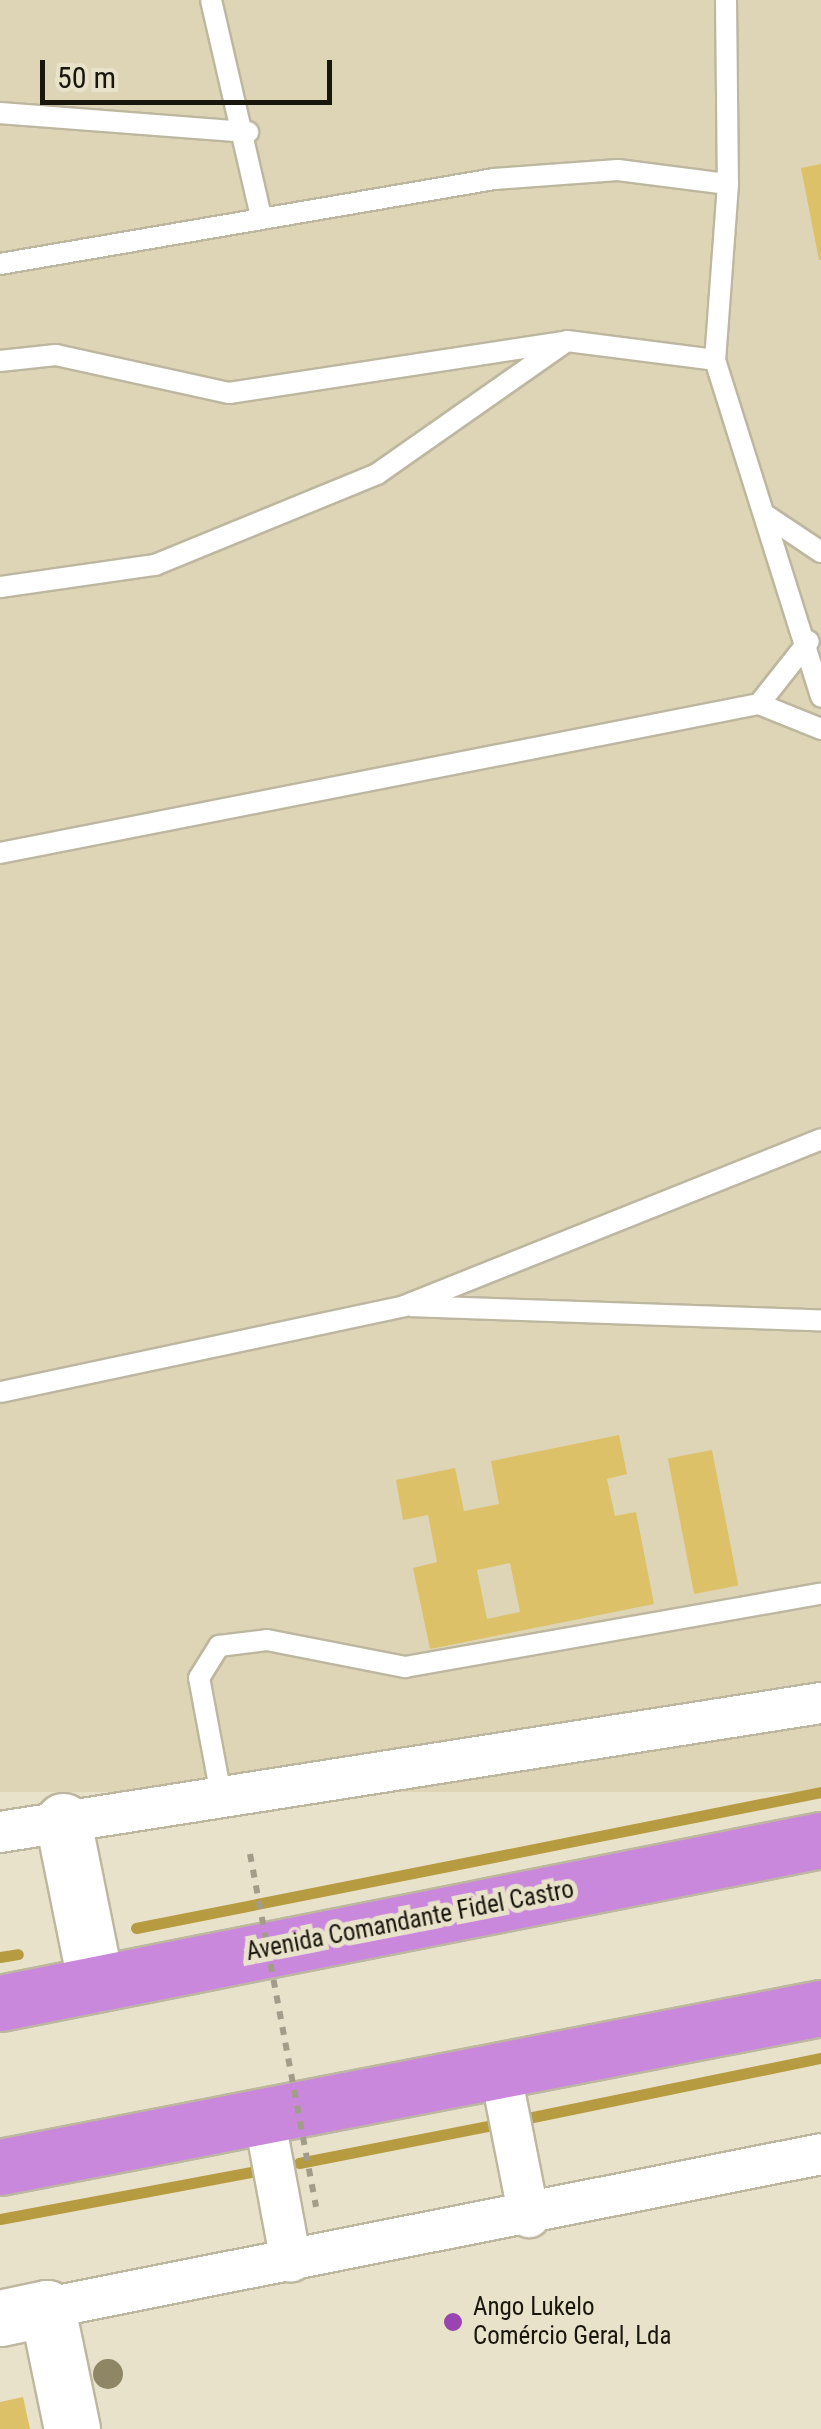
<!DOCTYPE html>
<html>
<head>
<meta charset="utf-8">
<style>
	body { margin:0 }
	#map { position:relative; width:821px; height:2429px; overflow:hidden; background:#e9e2ca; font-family:"Roboto Condensed",sans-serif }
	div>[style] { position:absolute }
	.built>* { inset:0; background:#ded5b7; transform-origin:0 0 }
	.stream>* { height:11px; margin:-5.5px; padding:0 5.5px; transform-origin:5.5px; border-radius:5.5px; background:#b69b41 }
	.building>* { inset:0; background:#ddc168; transform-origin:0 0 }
	.roads { filter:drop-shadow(2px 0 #beb7a0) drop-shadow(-2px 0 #beb7a0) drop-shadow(0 2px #beb7a0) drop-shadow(0 -2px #beb7a0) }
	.lane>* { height:20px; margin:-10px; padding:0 10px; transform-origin:10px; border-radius:10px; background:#fff }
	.street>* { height:40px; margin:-20px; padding:0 20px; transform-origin:20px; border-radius:20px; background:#fff }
	.secondary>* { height:55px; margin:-27.5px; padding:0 27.5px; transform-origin:27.5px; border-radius:27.5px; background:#fff }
	.highway>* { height:55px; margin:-27.5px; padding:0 27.5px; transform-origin:27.5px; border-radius:27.5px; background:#ca88dd }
	.path-bridge>* { height:6px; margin-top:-3px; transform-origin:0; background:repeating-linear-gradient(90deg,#a29c89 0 8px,transparent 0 16px) }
	.trees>* { width:30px; height:30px; margin:-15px; border-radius:50%; background:#8f8665 }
	.dots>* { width:28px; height:28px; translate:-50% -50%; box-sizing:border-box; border:5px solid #e9e2ca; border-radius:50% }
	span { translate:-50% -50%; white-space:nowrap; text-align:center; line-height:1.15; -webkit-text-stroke:10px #e9e2ca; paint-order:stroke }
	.street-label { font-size:25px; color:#19160e }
	.poi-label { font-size:25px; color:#19160e }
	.left { translate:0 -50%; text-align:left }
	.scale { position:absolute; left:40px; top:60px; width:292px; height:45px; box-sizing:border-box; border:5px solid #19160e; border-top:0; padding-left:12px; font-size:30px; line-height:35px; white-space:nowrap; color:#19160e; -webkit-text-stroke:8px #e9e2ca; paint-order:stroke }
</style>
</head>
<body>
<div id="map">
	<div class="built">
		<i style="left:0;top:0;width:821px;height:1792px"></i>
	</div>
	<div class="stream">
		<i style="left:136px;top:1928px;width:698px;rotate:-11.23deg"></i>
		<i style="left:0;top:1957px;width:18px;rotate:-9deg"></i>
		<i style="left:523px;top:2119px;width:304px;rotate:-11.6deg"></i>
		<i style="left:299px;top:2163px;width:202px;rotate:-11.1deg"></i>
		<i style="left:0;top:2219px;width:260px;rotate:-10.6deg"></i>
	</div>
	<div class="building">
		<i style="clip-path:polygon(821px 164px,821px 260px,819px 260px,801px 168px)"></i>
		<i style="clip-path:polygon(evenodd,619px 1435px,627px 1474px,607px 1479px,615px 1516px,636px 1512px,654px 1604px,430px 1649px,413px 1568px,437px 1562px,428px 1515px,403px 1520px,396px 1480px,455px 1468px,464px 1511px,499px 1504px,491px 1461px,619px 1435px,510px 1563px,520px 1612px,487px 1619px,477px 1570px,510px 1563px)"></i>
		<i style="left:712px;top:1450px;width:138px;height:45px;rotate:79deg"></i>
		<i style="clip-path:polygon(23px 2397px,30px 2429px,0 2429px,0 2402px)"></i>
	</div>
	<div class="roads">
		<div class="lane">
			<i style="left:211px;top:0;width:222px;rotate:77deg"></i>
			<i style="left:726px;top:0;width:184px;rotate:89.4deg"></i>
			<i style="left:728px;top:184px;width:176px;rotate:94.2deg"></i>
			<i style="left:715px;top:360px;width:353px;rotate:72.5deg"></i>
			<i style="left:0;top:113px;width:249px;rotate:4.4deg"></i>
			<i style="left:0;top:264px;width:501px;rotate:-9.76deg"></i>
			<i style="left:494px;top:179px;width:124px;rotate:-4.2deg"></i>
			<i style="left:618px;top:170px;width:111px;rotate:7.3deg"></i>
			<i style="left:0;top:361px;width:56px;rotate:-6.1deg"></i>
			<i style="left:56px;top:355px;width:177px;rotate:12.4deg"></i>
			<i style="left:229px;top:393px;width:342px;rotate:-8.7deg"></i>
			<i style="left:567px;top:341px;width:149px;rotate:7.3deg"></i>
			<i style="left:767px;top:516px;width:65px;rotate:33.7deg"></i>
			<i style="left:0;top:587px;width:157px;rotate:-8.1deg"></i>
			<i style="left:155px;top:565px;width:240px;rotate:-22.3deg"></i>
			<i style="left:377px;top:474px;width:227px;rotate:-35deg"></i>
			<i style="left:759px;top:704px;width:80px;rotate:-51.6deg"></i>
			<i style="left:0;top:853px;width:773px;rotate:-11.11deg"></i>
			<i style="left:759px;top:704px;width:67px;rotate:22deg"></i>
			<i style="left:411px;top:1306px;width:410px;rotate:2deg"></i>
			<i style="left:1px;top:1392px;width:412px;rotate:-12deg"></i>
			<i style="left:404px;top:1306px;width:449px;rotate:-21.8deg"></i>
			<i style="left:221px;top:1795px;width:119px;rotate:-100.6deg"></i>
			<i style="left:199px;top:1678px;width:38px;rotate:-58deg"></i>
			<i style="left:219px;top:1646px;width:48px;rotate:-7.1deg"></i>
			<i style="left:267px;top:1640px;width:141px;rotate:11.1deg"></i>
			<i style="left:405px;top:1667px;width:422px;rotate:-10deg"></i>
		</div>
		<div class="street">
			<i style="left:0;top:1832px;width:831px;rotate:-8.93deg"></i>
			<i style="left:500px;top:2070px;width:150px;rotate:78.8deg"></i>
			<i style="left:264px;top:2116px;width:148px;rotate:79.5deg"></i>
			<i style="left:47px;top:2308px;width:789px;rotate:-11.25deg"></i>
		</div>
		<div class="secondary">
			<i style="left:63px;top:1821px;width:166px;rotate:78.6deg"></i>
			<i style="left:0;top:2318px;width:48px;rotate:-12deg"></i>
			<i style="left:47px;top:2308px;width:124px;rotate:78.3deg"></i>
		</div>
		<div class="highway">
			<i style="left:0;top:2003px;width:837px;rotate:-11.23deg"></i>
			<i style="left:0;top:2167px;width:836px;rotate:-10.96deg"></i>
		</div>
	</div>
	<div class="path-bridge">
		<i style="left:250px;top:1854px;width:359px;rotate:79.4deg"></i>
	</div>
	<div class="trees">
		<i style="left:108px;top:2374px"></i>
	</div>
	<div class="dots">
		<i style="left:453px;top:2322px;background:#9944b1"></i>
	</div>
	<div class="street-label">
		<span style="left:410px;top:1921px;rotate:-11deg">Avenida Comandante Fidel Castro</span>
	</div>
	<div class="poi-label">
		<span class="left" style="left:473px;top:2322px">Ango Lukelo<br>Comércio Geral, Lda</span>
	</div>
	<div class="scale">50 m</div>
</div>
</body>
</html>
